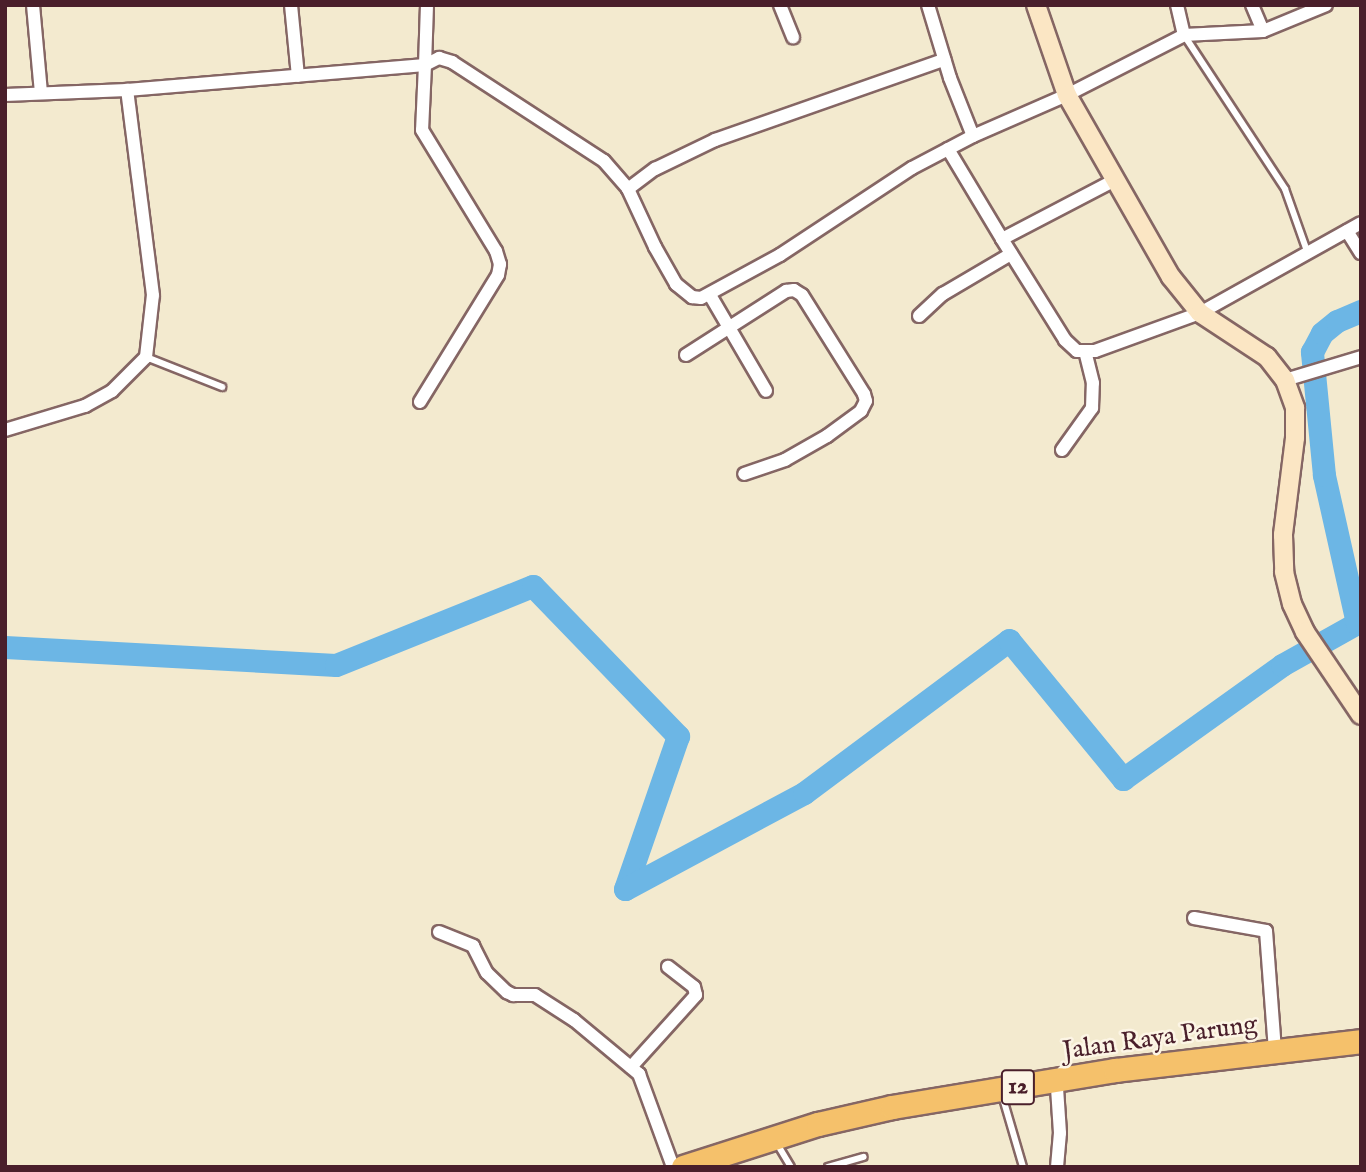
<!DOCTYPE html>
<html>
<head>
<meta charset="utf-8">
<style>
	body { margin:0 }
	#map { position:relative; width:1366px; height:1172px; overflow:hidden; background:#f3eacf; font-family:"IM FELL English",serif }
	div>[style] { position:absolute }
	.river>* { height:23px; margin:-11.5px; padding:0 11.5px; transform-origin:11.5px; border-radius:11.5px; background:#6cb6e5 }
	.roads { filter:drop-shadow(2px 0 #856664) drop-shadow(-2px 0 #856664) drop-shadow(0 2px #856664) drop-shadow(0 -2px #856664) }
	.lane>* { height:6px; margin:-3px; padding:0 3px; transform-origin:3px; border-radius:3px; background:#fff }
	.street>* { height:12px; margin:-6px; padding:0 6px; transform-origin:6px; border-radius:6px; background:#fff }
	.secondary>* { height:18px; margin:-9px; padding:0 9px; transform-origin:9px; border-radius:9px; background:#fbe6c4 }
	.highway>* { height:23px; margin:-11.5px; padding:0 11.5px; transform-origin:11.5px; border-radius:11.5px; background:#f5c16b }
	span { translate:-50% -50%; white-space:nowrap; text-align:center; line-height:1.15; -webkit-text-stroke:5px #fcf5e5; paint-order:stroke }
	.shield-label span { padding:2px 5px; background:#fcf5e5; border:2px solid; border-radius:5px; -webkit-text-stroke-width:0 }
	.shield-label { font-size:24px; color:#4a1f2b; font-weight:700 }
	.street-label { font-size:26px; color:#4a1f2b }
	.frame { position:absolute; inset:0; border:7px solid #4a1f2b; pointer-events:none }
</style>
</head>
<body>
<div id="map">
	<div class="river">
		<i style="left:5px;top:647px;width:331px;rotate:3.1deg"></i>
		<i style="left:336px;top:665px;width:212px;rotate:-21.9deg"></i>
		<i style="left:533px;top:586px;width:209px;rotate:46deg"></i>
		<i style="left:678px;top:736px;width:162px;rotate:109.1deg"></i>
		<i style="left:625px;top:889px;width:203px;rotate:-28.2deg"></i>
		<i style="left:804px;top:793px;width:256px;rotate:-36.7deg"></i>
		<i style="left:1009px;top:640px;width:180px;rotate:50.6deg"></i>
		<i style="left:1123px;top:779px;width:196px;rotate:-35.6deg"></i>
		<i style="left:1282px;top:665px;width:86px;rotate:-29.2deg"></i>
		<i style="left:1357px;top:623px;width:152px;rotate:-102.6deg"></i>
		<i style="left:1324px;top:475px;width:124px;rotate:-95.6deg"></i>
		<i style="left:1312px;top:352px;width:21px;rotate:-62deg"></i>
		<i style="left:1322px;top:333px;width:19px;rotate:-39deg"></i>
		<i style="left:1337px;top:321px;width:26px;rotate:-23deg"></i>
	</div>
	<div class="roads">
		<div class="lane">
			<i style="left:1184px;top:35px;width:184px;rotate:56.7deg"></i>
			<i style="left:1285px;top:189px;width:69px;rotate:70.5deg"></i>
			<i style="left:146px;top:357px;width:82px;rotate:21.5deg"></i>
			<i style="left:1002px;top:1095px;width:75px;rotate:73.7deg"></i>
			<i style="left:779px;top:1147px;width:23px;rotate:59deg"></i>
			<i style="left:828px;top:1167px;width:37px;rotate:-16deg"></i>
		</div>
		<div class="street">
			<i style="left:33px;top:5px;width:88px;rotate:84.8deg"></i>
			<i style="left:291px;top:5px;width:71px;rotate:84.4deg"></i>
			<i style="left:427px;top:5px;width:60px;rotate:91.9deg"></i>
			<i style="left:425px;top:65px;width:16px;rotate:-27deg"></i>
			<i style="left:439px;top:58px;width:14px;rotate:17deg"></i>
			<i style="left:452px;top:62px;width:181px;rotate:33.1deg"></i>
			<i style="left:604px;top:161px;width:37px;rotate:49deg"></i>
			<i style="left:628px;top:189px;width:64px;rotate:65deg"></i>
			<i style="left:655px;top:247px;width:43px;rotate:60.4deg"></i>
			<i style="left:676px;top:284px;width:21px;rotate:39deg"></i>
			<i style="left:692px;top:297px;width:9px;rotate:6deg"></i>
			<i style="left:701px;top:298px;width:90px;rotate:-28.6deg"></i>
			<i style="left:780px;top:255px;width:158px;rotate:-33.4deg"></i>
			<i style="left:912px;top:168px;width:69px;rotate:-27.7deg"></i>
			<i style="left:973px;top:136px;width:103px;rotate:-23.6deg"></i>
			<i style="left:1067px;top:95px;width:131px;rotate:-27.1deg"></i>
			<i style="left:1184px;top:35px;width:79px;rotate:-2.9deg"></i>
			<i style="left:1263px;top:31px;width:68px;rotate:-22.4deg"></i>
			<i style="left:780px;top:5px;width:35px;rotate:68deg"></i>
			<i style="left:928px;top:5px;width:76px;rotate:73.2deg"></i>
			<i style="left:950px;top:78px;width:62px;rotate:68.4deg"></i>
			<i style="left:1177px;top:5px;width:31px;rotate:77deg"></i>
			<i style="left:1252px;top:5px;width:28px;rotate:67deg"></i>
			<i style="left:5px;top:95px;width:122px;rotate:-2.3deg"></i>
			<i style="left:948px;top:149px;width:105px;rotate:59deg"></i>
			<i style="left:1002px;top:239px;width:125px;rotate:-27.6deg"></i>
			<i style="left:628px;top:189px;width:34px;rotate:-37deg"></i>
			<i style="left:655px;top:169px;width:67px;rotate:-25.8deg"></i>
			<i style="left:715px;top:140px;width:243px;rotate:-19.3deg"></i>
			<i style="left:1347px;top:231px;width:26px;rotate:58deg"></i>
			<i style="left:1002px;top:239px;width:119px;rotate:58deg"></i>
			<i style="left:1065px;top:340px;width:16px;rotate:43deg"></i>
			<i style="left:1077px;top:351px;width:18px"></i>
			<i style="left:1095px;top:351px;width:112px;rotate:-19.9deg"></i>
			<i style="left:1200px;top:313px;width:184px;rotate:-29.2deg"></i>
			<i style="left:710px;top:295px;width:111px;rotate:59.7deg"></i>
			<i style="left:919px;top:316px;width:33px;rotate:-43deg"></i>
			<i style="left:943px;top:294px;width:79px;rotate:-30.5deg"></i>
			<i style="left:686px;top:355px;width:119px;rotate:-32.6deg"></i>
			<i style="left:786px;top:291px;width:8px;rotate:-7deg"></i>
			<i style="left:794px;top:290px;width:9px;rotate:32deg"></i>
			<i style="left:802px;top:295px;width:117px;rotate:57.9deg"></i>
			<i style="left:864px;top:394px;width:7px;rotate:74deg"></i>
			<i style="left:866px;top:401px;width:11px;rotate:117deg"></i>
			<i style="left:861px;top:411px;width:42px;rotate:143.7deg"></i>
			<i style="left:827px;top:436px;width:48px;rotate:150.3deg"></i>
			<i style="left:785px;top:460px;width:43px;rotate:161.1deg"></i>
			<i style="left:1285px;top:380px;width:79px;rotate:-16.8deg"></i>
			<i style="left:5px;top:430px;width:84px;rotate:-16.7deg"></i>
			<i style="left:85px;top:406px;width:31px;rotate:-29deg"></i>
			<i style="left:112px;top:391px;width:48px;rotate:-45deg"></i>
			<i style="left:146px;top:357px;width:62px;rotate:-83.6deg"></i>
			<i style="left:153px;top:295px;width:207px;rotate:-97.2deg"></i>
			<i style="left:127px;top:90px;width:299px;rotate:-4.8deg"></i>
			<i style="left:425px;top:65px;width:65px;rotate:92.6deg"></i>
			<i style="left:422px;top:130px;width:142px;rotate:58.6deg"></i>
			<i style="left:496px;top:251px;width:14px;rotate:73deg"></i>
			<i style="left:500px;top:264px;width:11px;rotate:100deg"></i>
			<i style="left:498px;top:275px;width:149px;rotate:121.6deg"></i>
			<i style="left:1062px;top:450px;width:52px;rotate:-54.5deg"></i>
			<i style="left:1092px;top:408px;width:25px;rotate:-88deg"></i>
			<i style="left:1093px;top:383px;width:33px;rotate:-104deg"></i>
			<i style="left:1194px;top:918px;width:73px;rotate:10.2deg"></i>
			<i style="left:1266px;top:931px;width:119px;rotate:85.7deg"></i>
			<i style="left:439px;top:932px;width:37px;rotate:22deg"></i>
			<i style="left:473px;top:946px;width:30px;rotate:63deg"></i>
			<i style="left:487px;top:973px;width:28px;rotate:44deg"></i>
			<i style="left:507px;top:992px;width:7px;rotate:27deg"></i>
			<i style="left:513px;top:995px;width:22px"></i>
			<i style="left:535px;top:995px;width:46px;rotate:32.7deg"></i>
			<i style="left:574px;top:1020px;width:85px;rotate:39.7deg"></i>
			<i style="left:639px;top:1074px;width:99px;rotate:69.9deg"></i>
			<i style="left:631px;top:1067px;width:97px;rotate:-47.9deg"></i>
			<i style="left:696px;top:995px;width:8px;rotate:-104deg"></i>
			<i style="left:694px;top:987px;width:33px;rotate:-142deg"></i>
			<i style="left:1057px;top:1167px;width:34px;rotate:-85deg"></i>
			<i style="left:1060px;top:1133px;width:45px;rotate:-93.8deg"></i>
		</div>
		<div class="secondary">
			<i style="left:1036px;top:5px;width:95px;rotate:71deg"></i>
			<i style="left:1067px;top:95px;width:210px;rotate:60.3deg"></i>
			<i style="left:1171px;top:277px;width:46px;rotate:51.1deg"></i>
			<i style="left:1200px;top:313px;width:80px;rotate:33.3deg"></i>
			<i style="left:1267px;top:357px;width:29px;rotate:52deg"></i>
			<i style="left:1285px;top:380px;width:30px;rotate:70deg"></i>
			<i style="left:1295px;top:408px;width:30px;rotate:90deg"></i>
			<i style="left:1295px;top:438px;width:98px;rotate:97.1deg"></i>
			<i style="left:1283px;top:535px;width:37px;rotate:88deg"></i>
			<i style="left:1284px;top:572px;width:33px;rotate:76deg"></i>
			<i style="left:1292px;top:604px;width:31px;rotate:65deg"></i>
			<i style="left:1305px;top:632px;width:100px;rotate:56deg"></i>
		</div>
		<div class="highway">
			<i style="left:683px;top:1167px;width:142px;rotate:-17.7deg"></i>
			<i style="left:818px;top:1124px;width:76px;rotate:-12.9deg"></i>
			<i style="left:892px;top:1107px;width:226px;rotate:-9.4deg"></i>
			<i style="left:1115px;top:1070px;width:248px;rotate:-6.7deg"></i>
		</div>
	</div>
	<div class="shield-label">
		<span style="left:1018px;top:1087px">12</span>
	</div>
	<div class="street-label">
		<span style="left:1160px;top:1038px;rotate:-8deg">Jalan Raya Parung</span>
	</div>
	<div class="frame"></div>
</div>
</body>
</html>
